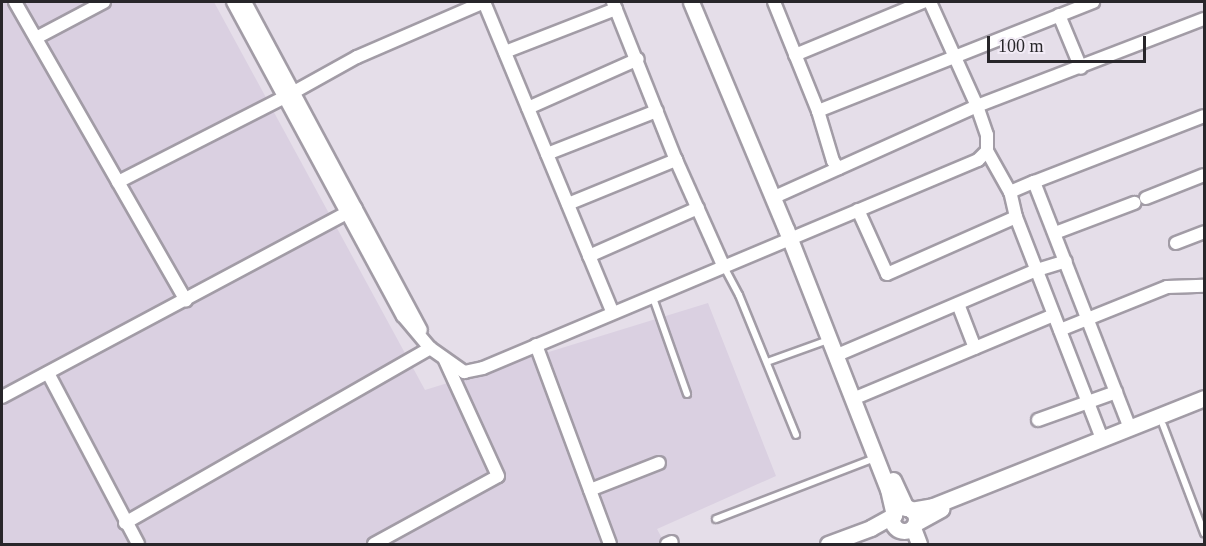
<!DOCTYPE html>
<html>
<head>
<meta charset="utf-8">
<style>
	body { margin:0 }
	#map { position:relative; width:1206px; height:546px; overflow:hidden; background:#e5dee9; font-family:"Times New Roman",serif }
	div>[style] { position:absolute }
	.built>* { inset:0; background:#dad0e1 }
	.roads { filter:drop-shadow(2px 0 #a29ca6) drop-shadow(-2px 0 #a29ca6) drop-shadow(0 2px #a29ca6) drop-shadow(0 -2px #a29ca6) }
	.service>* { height:6px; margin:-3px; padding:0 3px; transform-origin:3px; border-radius:3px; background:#fff }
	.minor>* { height:12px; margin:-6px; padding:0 6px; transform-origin:6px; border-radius:6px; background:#fff }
	.tertiary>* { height:15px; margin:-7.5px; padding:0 7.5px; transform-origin:7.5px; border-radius:7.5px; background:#fff }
	.tertiary>.ring { margin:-7.5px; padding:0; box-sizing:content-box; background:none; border:15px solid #fff; border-radius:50% }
	span { translate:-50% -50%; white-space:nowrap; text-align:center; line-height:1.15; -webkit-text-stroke:4.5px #f2ebf6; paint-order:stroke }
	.frame { position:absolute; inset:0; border:3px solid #28262a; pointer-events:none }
	.scale { position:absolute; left:987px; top:36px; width:159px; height:27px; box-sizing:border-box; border:3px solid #28262a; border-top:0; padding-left:8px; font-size:18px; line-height:21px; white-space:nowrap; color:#28262a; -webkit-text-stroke:4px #f2ebf6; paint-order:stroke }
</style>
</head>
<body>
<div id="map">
	<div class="built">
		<i style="clip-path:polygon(2px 2px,214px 2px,425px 390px,708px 303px,776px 476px,657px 529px,665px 544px,2px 544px)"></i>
	</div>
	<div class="roads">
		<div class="service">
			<i style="left:723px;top:265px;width:34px;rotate:62deg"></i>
			<i style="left:739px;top:295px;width:151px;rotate:67.8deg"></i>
			<i style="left:652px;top:295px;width:105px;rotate:70.5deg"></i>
			<i style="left:767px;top:362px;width:65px;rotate:-19.8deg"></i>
			<i style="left:1163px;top:425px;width:116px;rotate:69.2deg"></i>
			<i style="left:716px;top:519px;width:170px;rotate:-21deg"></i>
		</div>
		<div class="minor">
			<i style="left:15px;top:2px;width:344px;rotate:60.2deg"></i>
			<i style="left:233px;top:2px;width:357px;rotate:61.6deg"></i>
			<i style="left:403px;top:316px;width:42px;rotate:49.8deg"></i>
			<i style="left:430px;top:348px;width:42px;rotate:35.2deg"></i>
			<i style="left:464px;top:372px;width:19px;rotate:-12deg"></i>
			<i style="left:483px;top:368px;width:537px;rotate:-22.79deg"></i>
			<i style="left:978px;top:160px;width:13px;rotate:-45deg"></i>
			<i style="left:987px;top:151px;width:16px;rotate:-90deg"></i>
			<i style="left:987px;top:135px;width:31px;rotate:-109deg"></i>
			<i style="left:977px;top:106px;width:114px;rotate:-114.3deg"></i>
			<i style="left:245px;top:2px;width:372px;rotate:61.8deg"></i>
			<i style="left:613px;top:2px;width:170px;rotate:68.3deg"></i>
			<i style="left:676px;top:160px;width:115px;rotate:65.9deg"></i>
			<i style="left:774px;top:2px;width:118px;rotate:68deg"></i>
			<i style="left:818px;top:111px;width:52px;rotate:73.3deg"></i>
			<i style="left:833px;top:161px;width:9px;rotate:54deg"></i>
			<i style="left:1059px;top:15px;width:57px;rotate:67.5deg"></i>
			<i style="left:36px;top:38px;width:77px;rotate:-27.9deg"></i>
			<i style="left:505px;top:52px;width:119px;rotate:-21.2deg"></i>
			<i style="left:795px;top:55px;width:139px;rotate:-22.5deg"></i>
			<i style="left:528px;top:108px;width:120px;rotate:-24deg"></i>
			<i style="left:818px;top:111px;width:296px;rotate:-21.6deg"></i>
			<i style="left:987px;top:151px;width:47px;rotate:60.7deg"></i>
			<i style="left:1010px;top:192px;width:26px;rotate:-23deg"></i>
			<i style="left:1034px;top:182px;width:264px;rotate:68.7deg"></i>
			<i style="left:547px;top:154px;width:118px;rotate:-21.4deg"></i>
			<i style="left:118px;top:182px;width:187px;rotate:-27deg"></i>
			<i style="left:285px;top:97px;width:82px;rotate:-29.1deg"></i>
			<i style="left:357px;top:57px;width:138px;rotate:-23.4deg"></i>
			<i style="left:484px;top:2px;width:334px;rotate:67.5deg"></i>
			<i style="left:1034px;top:182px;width:182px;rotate:-21.2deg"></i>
			<i style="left:779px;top:195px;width:217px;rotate:-24.2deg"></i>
			<i style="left:977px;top:106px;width:243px;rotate:-21deg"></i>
			<i style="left:1146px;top:198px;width:62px;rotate:-21.6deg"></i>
			<i style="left:568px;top:204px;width:117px;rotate:-22.2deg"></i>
			<i style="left:858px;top:210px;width:70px;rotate:65.6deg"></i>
			<i style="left:887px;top:274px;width:141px;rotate:-23.8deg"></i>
			<i style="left:1016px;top:217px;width:26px;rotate:-103deg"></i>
			<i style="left:1016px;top:217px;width:238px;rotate:68.8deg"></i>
			<i style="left:1055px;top:233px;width:85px;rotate:-20.8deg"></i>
			<i style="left:1176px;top:243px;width:30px;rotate:-21deg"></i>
			<i style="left:589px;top:256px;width:119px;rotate:-23.8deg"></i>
			<i style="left:958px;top:304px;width:47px;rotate:68.9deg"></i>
			<i style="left:1060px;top:330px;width:115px;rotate:-21.9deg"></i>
			<i style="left:1167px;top:287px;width:37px;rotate:-2deg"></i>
			<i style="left:536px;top:345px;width:212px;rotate:69.6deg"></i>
			<i style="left:842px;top:353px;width:212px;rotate:-23.1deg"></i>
			<i style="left:1037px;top:270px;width:30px;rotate:-17deg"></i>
			<i style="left:48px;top:373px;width:193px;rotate:62.2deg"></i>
			<i style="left:860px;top:396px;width:210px;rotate:-22.7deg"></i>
			<i style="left:2px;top:397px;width:401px;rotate:-28.1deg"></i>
			<i style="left:1038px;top:420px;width:83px;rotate:-19.7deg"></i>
			<i style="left:590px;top:490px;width:74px;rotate:-21.4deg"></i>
			<i style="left:125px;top:523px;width:352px;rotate:-29.8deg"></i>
			<i style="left:374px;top:544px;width:141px;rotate:-28.7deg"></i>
			<i style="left:498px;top:476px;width:128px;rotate:-114.6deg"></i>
			<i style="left:667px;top:544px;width:5px;rotate:-22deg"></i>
		</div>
		<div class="tertiary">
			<i style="left:691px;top:2px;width:246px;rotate:67.3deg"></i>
			<i style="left:786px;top:229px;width:279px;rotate:68.6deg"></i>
			<i style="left:888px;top:489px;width:27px;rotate:77deg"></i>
			<i style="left:894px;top:515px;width:26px;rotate:151deg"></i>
			<i style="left:871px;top:528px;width:46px;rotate:159.6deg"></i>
			<i style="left:893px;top:480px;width:31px;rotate:65deg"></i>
			<i class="ring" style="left:892px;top:507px;width:9px;height:9px"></i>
			<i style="left:911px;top:510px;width:22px;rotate:-10deg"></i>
			<i style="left:933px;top:506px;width:292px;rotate:-21.7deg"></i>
			<i style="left:916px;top:523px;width:29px;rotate:-29deg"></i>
			<i style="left:913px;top:528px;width:17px;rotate:69deg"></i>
		</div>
	</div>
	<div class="frame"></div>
	<div class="scale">100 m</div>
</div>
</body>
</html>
